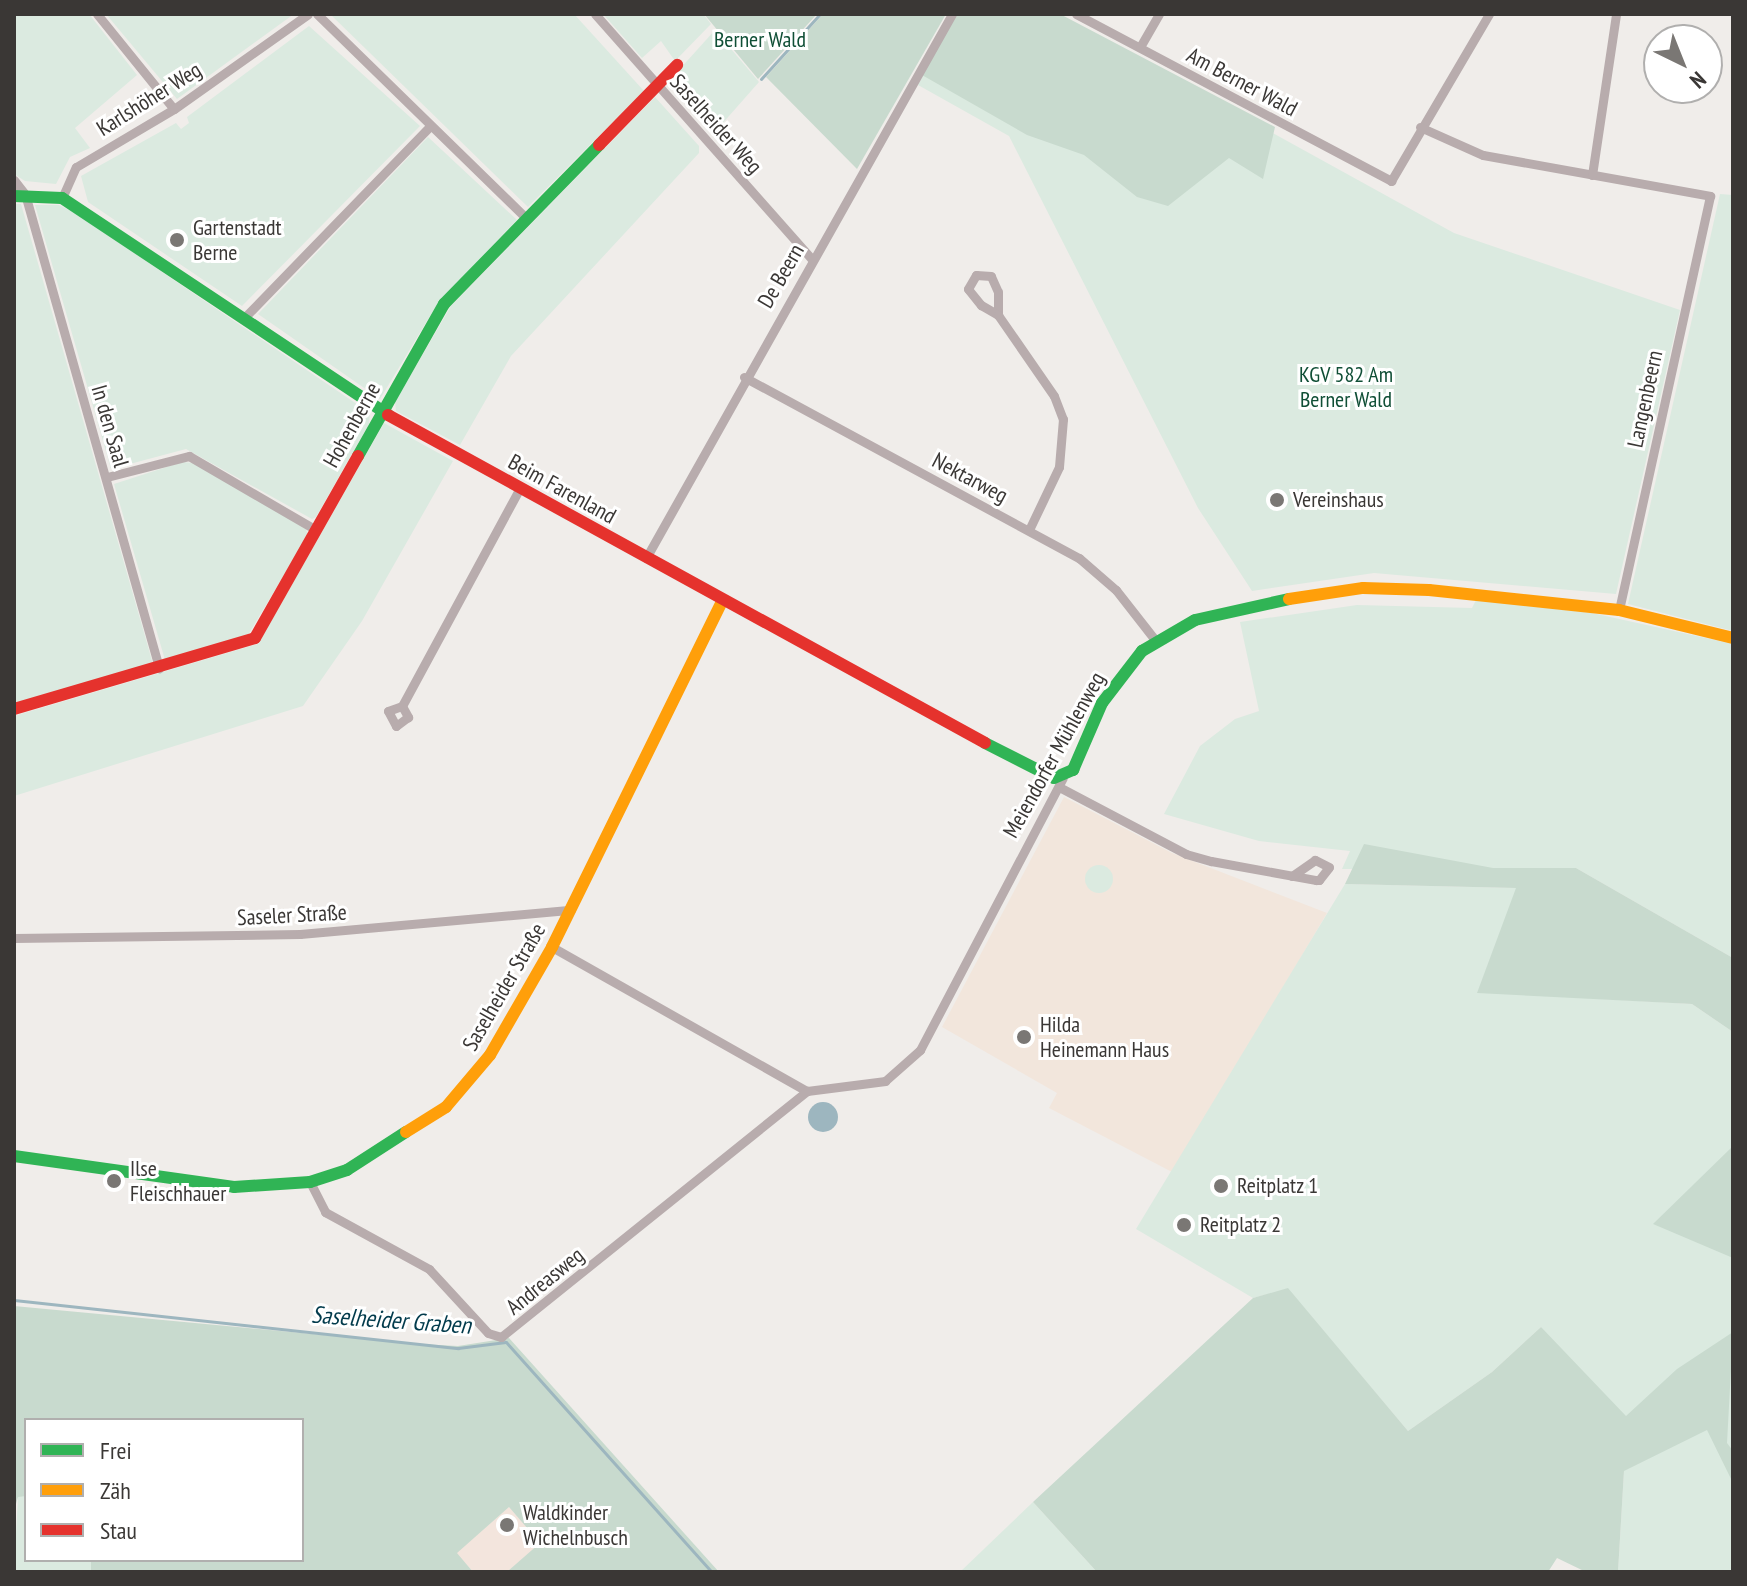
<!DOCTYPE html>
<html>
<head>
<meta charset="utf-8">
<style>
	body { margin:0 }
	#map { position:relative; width:1747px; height:1586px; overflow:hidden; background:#f0edea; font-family:"PT Sans Narrow",sans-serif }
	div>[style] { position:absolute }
	.commercial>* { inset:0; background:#f2e6dc }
	.education>* { inset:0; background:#f3e5dd }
	.green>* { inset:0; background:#dbeae0 }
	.round { border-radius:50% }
	.forest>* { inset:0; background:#c8dace }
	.water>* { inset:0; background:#9db6bf }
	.stream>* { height:3px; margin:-1.5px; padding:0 1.5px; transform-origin:1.5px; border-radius:1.5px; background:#9db6bf }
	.street>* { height:9px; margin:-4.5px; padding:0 4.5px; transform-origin:4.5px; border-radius:4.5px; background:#b8acad }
	.fast>* { height:12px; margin:-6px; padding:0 6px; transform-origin:6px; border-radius:6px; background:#30b455 }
	.slow>* { height:12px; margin:-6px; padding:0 6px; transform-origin:6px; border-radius:6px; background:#ff9f0a }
	.jam>* { height:12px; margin:-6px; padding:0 6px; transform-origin:6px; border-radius:6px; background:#e5322d }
	.dots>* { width:22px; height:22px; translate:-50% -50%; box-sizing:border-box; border:4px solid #fff; border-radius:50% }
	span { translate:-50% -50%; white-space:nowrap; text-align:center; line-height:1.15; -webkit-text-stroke:6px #fff; paint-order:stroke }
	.park-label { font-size:22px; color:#104f36 }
	.street-label { font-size:22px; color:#3a3735 }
	.poi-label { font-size:22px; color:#3a3735 }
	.left { translate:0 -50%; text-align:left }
	.water-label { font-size:24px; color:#023b4c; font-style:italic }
	.frame { position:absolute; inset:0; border:16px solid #3a3735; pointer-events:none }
	.legend { position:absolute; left:24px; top:1418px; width:280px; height:144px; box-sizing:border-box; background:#fff; border:2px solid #b0afae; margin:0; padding:10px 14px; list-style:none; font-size:24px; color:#3a3735 }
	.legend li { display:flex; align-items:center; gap:16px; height:40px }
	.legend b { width:40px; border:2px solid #b0afae }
	.north { position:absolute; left:1643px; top:24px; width:80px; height:80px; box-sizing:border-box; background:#fff; border:2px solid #b0afae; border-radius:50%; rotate:137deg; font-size:22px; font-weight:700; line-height:32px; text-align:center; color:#3a3735 }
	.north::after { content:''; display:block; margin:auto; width:28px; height:36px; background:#7a7774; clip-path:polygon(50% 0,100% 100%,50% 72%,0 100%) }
</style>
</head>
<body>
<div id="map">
	<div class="commercial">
		<i style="clip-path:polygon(1064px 797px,1172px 853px,1327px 913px,1174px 1173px,1049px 1108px,1057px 1093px,942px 1027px)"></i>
	</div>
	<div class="education">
		<i style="clip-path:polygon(509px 1507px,541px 1543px,507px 1572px,473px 1572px,456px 1553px)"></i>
	</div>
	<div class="green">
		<i style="clip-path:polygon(14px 14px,89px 14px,137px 75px,75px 128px,90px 148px,70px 157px,56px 184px,25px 181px,14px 174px)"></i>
		<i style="clip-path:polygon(106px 14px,294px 14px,177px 99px)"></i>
		<i style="clip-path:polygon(330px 14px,574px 14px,644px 91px,528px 207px)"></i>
		<i style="clip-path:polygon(603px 14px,703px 14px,711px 24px,675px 61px,661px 41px,642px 58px)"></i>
		<i style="clip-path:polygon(957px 14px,1057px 14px,1454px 233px,1680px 310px,1616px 594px,1374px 573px,1252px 591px,1198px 508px,1009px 136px,918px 85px)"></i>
		<i style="clip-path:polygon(309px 26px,420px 126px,242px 306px,88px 202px,81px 176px,176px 123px,181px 129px,189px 123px,187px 117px)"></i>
		<i style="clip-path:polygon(715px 30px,759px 82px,714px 133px,669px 81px)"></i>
		<i style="clip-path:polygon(655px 97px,699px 146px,699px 153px,511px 356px,460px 445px,396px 411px,395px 402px,451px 306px)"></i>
		<i style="clip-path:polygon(428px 137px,517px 220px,439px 301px,380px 399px,258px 314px)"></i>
		<i style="clip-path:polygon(1720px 194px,1733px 195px,1733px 631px,1628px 604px)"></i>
		<i style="clip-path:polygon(14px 204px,21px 204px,153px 664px,14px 704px)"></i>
		<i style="clip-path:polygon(35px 205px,59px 205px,75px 213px,370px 413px,369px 424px,316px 517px,312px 519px,186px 449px,111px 469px)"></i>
		<i style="clip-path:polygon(384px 423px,453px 461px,362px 621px,303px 706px,14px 796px,14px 716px,258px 644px)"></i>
		<i style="clip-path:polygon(182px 462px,195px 463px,306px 529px,308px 535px,248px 635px,165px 660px,114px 484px)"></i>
		<i style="clip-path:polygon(1476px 600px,1592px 613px,1733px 644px,1733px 958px,1576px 868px,1342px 869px,1350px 851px,1259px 841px,1164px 814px,1200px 746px,1235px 719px,1259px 711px,1240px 622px,1357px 605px,1472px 608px)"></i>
		<i class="round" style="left:1085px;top:865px;width:28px;height:28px"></i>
		<i style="clip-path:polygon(1345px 884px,1517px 888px,1478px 992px,1692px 1004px,1733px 1032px,1733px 1572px,1618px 1572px,1624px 1471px,1541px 1327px,1492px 1372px,1408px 1431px,1288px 1289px,1253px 1298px,1136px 1229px)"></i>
		<i style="clip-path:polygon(18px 1496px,26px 1496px,26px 1560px,91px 1560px,91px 1572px,14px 1572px)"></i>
		<i style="clip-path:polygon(1033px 1502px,1097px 1572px,960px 1572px)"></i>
	</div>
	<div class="forest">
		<i style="clip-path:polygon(704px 14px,817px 14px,758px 79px)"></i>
		<i style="clip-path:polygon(823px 14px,946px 14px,857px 169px,766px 77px)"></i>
		<i style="clip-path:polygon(957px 14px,1060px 14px,1275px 127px,1263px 179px,1229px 158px,1168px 206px,1137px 197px,1084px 155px,1027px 135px,922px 75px)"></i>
		<i style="clip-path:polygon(1364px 844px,1493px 868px,1576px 868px,1733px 958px,1733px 1032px,1692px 1004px,1477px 993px,1516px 888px,1345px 884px)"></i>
		<i style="clip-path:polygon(1733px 1146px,1733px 1258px,1653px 1224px)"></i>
		<i style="clip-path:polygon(1288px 1288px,1408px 1431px,1492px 1372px,1541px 1327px,1626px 1416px,1677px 1369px,1733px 1332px,1727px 1443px,1733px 1451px,1733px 1483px,1707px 1430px,1624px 1471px,1618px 1572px,1586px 1572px,1557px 1558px,1548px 1572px,1097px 1572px,1033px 1502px,1253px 1298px)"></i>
		<i style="clip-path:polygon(14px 1306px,419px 1344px,458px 1346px,509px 1338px,719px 1572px,507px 1572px,540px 1543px,509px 1507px,457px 1553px,473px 1572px,91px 1572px,91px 1560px,302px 1560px,302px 1420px,26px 1420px,26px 1496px,18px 1497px,14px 1511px)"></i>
	</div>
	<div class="water">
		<i class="round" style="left:808px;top:1102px;width:30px;height:30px"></i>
	</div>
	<div class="stream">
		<i style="left:761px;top:79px;width:88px;rotate:-47.8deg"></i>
		<i style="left:14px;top:1300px;width:447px;rotate:6.2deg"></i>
		<i style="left:458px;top:1348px;width:48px;rotate:-7.1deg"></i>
		<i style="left:506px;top:1342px;width:309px;rotate:48.2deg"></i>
	</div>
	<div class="street">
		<i style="left:97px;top:14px;width:122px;rotate:51deg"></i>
		<i style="left:317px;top:14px;width:292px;rotate:44.3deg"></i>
		<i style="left:595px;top:14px;width:326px;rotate:48.5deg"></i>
		<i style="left:1076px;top:14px;width:357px;rotate:27.9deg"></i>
		<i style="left:1391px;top:181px;width:194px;rotate:-59.6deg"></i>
		<i style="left:1140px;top:47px;width:38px;rotate:-60deg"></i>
		<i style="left:1420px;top:127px;width:69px;rotate:24deg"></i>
		<i style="left:1483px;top:155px;width:231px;rotate:10.2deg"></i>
		<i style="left:1710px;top:196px;width:424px;rotate:102.4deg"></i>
		<i style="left:1592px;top:175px;width:163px;rotate:-81.5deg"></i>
		<i style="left:14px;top:180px;width:18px;rotate:52deg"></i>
		<i style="left:25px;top:194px;width:493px;rotate:74.2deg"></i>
		<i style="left:62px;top:198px;width:34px;rotate:-66deg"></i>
		<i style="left:76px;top:167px;width:114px;rotate:-30.6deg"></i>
		<i style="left:174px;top:109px;width:164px;rotate:-35.3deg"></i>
		<i style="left:998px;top:315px;width:23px;rotate:-90deg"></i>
		<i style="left:998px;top:292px;width:17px;rotate:-114deg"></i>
		<i style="left:991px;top:276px;width:15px;rotate:-176deg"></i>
		<i style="left:976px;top:275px;width:16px;rotate:120deg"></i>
		<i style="left:968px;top:289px;width:21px;rotate:51deg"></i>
		<i style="left:981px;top:305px;width:20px;rotate:30deg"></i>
		<i style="left:998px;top:315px;width:98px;rotate:55.3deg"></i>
		<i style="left:1054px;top:396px;width:25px;rotate:69deg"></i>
		<i style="left:1063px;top:419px;width:48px;rotate:94.8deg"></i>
		<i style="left:1059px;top:467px;width:70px;rotate:115.5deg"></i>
		<i style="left:244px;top:318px;width:267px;rotate:-45.9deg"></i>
		<i style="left:744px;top:377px;width:381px;rotate:28.4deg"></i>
		<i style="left:1079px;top:558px;width:49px;rotate:40.9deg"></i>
		<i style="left:1116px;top:590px;width:63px;rotate:52deg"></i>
		<i style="left:107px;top:477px;width:85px;rotate:-14.4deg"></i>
		<i style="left:189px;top:456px;width:147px;rotate:30.2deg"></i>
		<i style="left:646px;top:558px;width:624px;rotate:-60.64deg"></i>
		<i style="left:402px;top:706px;width:13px;rotate:61deg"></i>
		<i style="left:408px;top:717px;width:15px;rotate:143deg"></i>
		<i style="left:396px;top:726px;width:17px;rotate:-118deg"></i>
		<i style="left:388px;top:711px;width:15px;rotate:-20deg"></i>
		<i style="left:402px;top:706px;width:248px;rotate:-61.6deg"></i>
		<i style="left:1061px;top:788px;width:141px;rotate:27.8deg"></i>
		<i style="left:1186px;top:854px;width:26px;rotate:16deg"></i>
		<i style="left:1211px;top:861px;width:107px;rotate:10.3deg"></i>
		<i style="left:1316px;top:880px;width:3px"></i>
		<i style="left:1319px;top:880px;width:16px;rotate:-52deg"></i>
		<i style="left:1329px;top:867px;width:16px;rotate:-153deg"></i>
		<i style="left:1315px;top:860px;width:28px;rotate:145deg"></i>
		<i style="left:14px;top:938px;width:286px;rotate:-0.8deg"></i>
		<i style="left:300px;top:934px;width:272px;rotate:-5.1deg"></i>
		<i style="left:552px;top:947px;width:293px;rotate:29.5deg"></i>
		<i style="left:807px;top:1091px;width:79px;rotate:-7.3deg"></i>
		<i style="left:885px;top:1081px;width:47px;rotate:-41.5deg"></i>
		<i style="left:920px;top:1050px;width:307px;rotate:-62.3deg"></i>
		<i style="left:310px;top:1182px;width:34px;rotate:63deg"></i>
		<i style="left:325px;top:1212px;width:119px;rotate:28.7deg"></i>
		<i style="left:429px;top:1269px;width:87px;rotate:47.3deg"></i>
		<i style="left:488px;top:1333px;width:14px;rotate:17deg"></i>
		<i style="left:501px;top:1337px;width:393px;rotate:-38.8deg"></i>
	</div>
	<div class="fast">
		<i style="left:14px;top:196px;width:48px;rotate:2.4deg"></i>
		<i style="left:62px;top:198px;width:392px;rotate:33.6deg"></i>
		<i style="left:358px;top:456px;width:175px;rotate:-60.5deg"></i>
		<i style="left:444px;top:304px;width:222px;rotate:-45.7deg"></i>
		<i style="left:985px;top:743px;width:77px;rotate:26.9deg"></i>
		<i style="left:1054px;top:778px;width:21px;rotate:-23deg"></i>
		<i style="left:1073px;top:770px;width:73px;rotate:-66.6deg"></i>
		<i style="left:1102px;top:703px;width:66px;rotate:-52.4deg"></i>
		<i style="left:1142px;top:651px;width:61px;rotate:-30.3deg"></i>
		<i style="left:1195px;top:620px;width:96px;rotate:-12.6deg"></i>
		<i style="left:14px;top:1156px;width:222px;rotate:8deg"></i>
		<i style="left:234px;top:1187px;width:76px;rotate:-3.8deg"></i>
		<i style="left:310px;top:1182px;width:39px;rotate:-18deg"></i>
		<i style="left:347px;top:1170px;width:70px;rotate:-32.8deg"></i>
	</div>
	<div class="slow">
		<i style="left:1289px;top:599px;width:75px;rotate:-8.5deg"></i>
		<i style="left:1363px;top:588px;width:66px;rotate:1.7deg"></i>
		<i style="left:1429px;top:590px;width:191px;rotate:6deg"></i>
		<i style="left:1619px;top:610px;width:117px;rotate:13.8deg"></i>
		<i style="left:406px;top:1132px;width:47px;rotate:-32deg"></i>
		<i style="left:446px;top:1107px;width:68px;rotate:-49.8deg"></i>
		<i style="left:490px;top:1055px;width:125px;rotate:-60.1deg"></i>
		<i style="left:552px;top:947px;width:386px;rotate:-63.8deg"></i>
	</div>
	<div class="jam">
		<i style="left:599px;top:145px;width:112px;rotate:-45.7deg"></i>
		<i style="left:388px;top:415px;width:681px;rotate:28.78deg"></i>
		<i style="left:14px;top:709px;width:251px;rotate:-16.4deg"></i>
		<i style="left:255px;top:638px;width:209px;rotate:-60.5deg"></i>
	</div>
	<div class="dots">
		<i style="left:177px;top:240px;background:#7a7774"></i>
		<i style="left:1277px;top:500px;background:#7a7774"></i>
		<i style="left:1024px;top:1037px;background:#7a7774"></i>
		<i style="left:114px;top:1181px;background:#7a7774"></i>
		<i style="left:1221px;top:1186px;background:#7a7774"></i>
		<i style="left:1184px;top:1225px;background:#7a7774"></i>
		<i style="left:507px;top:1525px;background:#7a7774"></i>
	</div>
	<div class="park-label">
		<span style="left:760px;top:40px">Berner Wald</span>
		<span style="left:1346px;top:387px">KGV 582 Am<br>Berner Wald</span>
	</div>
	<div class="street-label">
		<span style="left:1242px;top:82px;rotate:28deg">Am Berner Wald</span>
		<span style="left:149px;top:99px;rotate:-32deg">Karlshöher Weg</span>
		<span style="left:716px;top:124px;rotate:48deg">Saselheider Weg</span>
		<span style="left:781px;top:276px;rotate:-60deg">De Beern</span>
		<span style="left:1645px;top:399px;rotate:-78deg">Langenbeern</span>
		<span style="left:352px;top:425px;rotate:-61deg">Hohenberne</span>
		<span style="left:110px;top:426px;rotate:74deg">In den Saal</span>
		<span style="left:970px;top:478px;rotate:28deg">Nektarweg</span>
		<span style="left:562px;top:489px;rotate:29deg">Beim Farenland</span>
		<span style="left:1054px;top:755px;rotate:-61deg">Meiendorfer Mühlenweg</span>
		<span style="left:292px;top:915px;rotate:-3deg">Saseler Straße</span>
		<span style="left:504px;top:987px;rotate:-60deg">Saselheider Straße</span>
		<span style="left:545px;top:1281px;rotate:-39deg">Andreasweg</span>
	</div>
	<div class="poi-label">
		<span class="left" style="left:193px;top:240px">Gartenstadt<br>Berne</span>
		<span class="left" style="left:1293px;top:500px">Vereinshaus</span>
		<span class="left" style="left:1040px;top:1037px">Hilda<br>Heinemann Haus</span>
		<span class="left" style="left:130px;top:1181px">Ilse<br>Fleischhauer</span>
		<span class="left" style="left:1237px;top:1186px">Reitplatz 1</span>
		<span class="left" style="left:1200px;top:1225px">Reitplatz 2</span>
		<span class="left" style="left:523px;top:1525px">Waldkinder<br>Wichelnbusch</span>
	</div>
	<div class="water-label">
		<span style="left:391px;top:1320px;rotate:4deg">Saselheider Graben</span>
	</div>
	<div class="frame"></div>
	<ul class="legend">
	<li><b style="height:10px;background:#30b455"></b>Frei</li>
	<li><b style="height:10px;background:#ff9f0a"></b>Zäh</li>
	<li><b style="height:10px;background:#e5322d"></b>Stau</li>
	</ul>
	<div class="north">N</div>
</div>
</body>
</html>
